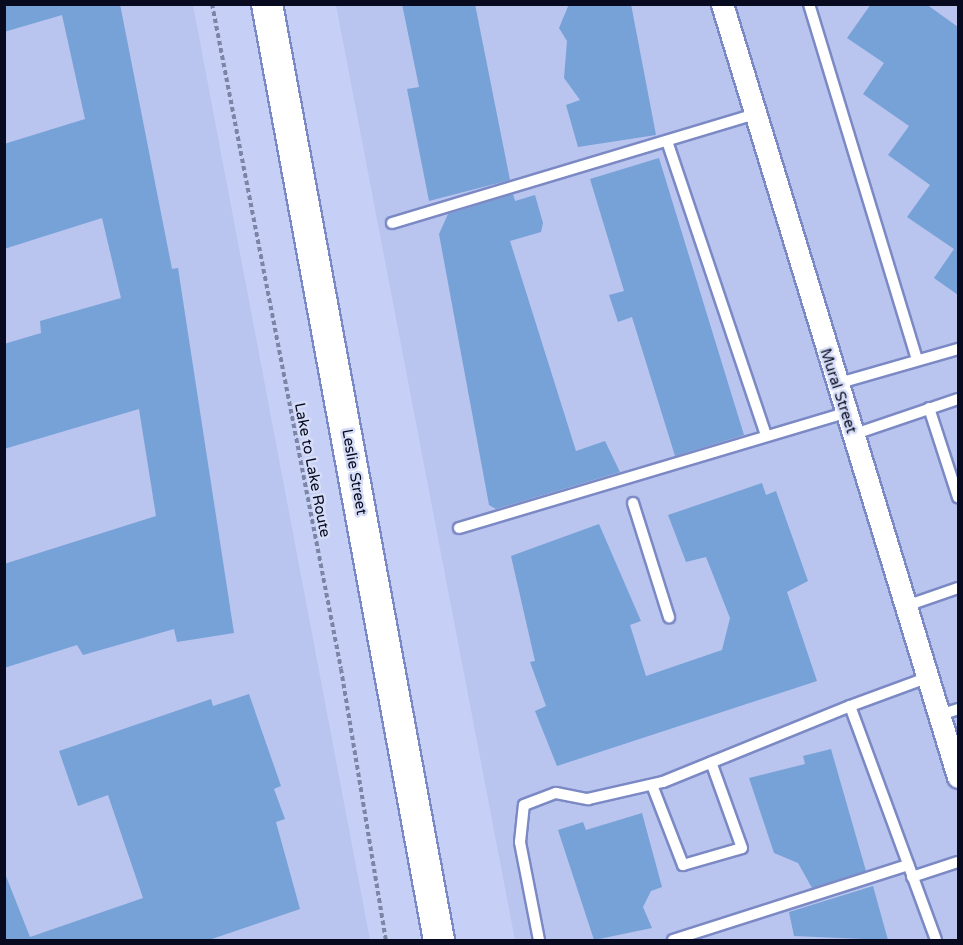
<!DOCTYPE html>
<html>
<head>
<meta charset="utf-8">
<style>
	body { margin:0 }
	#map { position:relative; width:963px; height:945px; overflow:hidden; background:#c6d0f6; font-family:"Varela Round",sans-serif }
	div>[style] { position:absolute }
	.built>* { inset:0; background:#b9c4ef }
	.building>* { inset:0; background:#77a2d7 }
	.path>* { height:4px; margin-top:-2px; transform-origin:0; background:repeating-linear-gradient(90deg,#7d85a4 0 4.5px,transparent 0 7.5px) }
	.roads { filter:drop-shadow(2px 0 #7b89c4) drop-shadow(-2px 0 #7b89c4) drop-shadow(0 2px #7b89c4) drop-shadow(0 -2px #7b89c4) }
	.service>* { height:10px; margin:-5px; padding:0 5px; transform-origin:5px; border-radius:5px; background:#fff }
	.minor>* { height:21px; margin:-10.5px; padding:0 10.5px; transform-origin:10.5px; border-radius:10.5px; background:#fff }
	.secondary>* { height:30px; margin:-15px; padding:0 15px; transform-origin:15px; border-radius:15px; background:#fff }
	span { translate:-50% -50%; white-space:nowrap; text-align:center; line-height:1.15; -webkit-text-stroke:5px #d6ddf7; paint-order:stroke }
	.street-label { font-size:15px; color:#080b20 }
	.frame { position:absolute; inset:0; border:6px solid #080b20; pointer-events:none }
</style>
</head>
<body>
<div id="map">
	<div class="built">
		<i style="clip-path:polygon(5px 5px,193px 5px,370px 940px,5px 940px)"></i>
		<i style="clip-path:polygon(336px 5px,958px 5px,958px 940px,515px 940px)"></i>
	</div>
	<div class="building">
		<i style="clip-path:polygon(4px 4px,120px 4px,172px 269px,178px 268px,234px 633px,177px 642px,174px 629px,83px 655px,77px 645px,4px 668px,4px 564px,156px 516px,139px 409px,4px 449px,4px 344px,41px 333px,40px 321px,121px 298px,102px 218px,4px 249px,4px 144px,85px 119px,62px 15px,4px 32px)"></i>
		<i style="clip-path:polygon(402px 4px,475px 4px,510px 180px,429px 201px,407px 89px,419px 87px)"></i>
		<i style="clip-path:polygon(569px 4px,631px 4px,656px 135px,578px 147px,566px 105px,580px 100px,564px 78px,567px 41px,559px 28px)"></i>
		<i style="clip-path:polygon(871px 4px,926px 4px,958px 27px,958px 295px,934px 278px,954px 249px,907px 217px,930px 185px,888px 155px,909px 126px,863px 94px,884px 63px,847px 38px)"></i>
		<i style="clip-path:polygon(659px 158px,744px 435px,675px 456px,632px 317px,618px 322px,609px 295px,624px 291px,590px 179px)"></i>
		<i style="clip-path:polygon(513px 194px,515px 201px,535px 195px,543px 223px,541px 232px,510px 241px,576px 451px,605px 441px,620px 472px,496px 509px,489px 505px,439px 234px,448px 214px)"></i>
		<i style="clip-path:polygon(762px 483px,766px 495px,776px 491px,808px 581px,787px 592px,817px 681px,557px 766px,535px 711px,546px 706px,530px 662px,535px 661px,511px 556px,599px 524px,641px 621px,630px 625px,646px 676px,722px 650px,730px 618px,706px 557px,686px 562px,668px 515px)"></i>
		<i style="clip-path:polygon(249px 694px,281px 786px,274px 789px,285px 819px,276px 822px,300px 909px,209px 940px,4px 940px,4px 871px,30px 937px,143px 898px,108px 795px,78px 806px,59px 751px,211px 699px,213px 706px)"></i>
		<i style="clip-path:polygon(831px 749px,866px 871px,812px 888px,798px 863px,774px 853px,749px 778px,805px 764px,803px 756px)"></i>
		<i style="clip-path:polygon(642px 813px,662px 887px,651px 891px,643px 907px,652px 928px,594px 940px,558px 830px,583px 822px,586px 830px)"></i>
		<i style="clip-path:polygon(873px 886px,888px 940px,794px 936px,789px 912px)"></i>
	</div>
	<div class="path">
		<i style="left:212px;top:4px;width:677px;rotate:79.02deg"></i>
		<i style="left:341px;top:669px;width:275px;rotate:80.6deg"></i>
	</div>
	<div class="roads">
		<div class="service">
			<i style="left:809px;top:4px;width:372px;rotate:73.1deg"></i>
			<i style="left:667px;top:141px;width:311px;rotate:71.4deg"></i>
			<i style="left:392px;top:223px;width:376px;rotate:-16.7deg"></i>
			<i style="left:836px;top:384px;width:127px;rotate:-16deg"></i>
			<i style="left:929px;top:408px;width:94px;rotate:72deg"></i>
			<i style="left:852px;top:435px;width:112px;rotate:-18.8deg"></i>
			<i style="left:633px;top:503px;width:120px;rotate:72.5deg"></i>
			<i style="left:459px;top:528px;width:403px;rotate:-16.6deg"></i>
			<i style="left:906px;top:606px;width:55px;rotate:-19.1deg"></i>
			<i style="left:929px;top:677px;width:84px;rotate:159.8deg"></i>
			<i style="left:850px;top:706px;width:249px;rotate:69.8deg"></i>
			<i style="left:940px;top:715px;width:19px;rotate:-18deg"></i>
			<i style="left:652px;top:785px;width:86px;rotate:68.8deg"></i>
			<i style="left:683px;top:865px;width:61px;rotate:-16.1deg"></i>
			<i style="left:742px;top:848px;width:91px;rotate:-109.8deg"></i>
			<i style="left:912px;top:877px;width:48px;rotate:-18.1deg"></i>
			<i style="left:539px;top:940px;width:100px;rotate:-101deg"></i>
			<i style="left:520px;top:842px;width:37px;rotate:-84deg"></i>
			<i style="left:524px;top:805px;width:34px;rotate:-21deg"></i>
			<i style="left:556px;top:793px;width:33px;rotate:11deg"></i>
			<i style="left:588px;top:799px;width:77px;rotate:-12.8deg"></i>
			<i style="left:663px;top:782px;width:202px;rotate:-22.1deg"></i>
			<i style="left:673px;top:940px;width:247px;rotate:-17.7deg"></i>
		</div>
		<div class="minor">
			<i style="left:722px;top:4px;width:808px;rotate:73.02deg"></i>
		</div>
		<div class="secondary">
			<i style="left:267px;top:4px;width:952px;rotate:79.59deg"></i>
		</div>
	</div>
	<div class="street-label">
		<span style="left:838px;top:391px;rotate:72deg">Mural Street</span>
		<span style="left:312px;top:470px;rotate:79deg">Lake to Lake Route</span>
		<span style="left:354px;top:472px;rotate:80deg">Leslie Street</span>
	</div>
	<div class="frame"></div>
</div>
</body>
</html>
